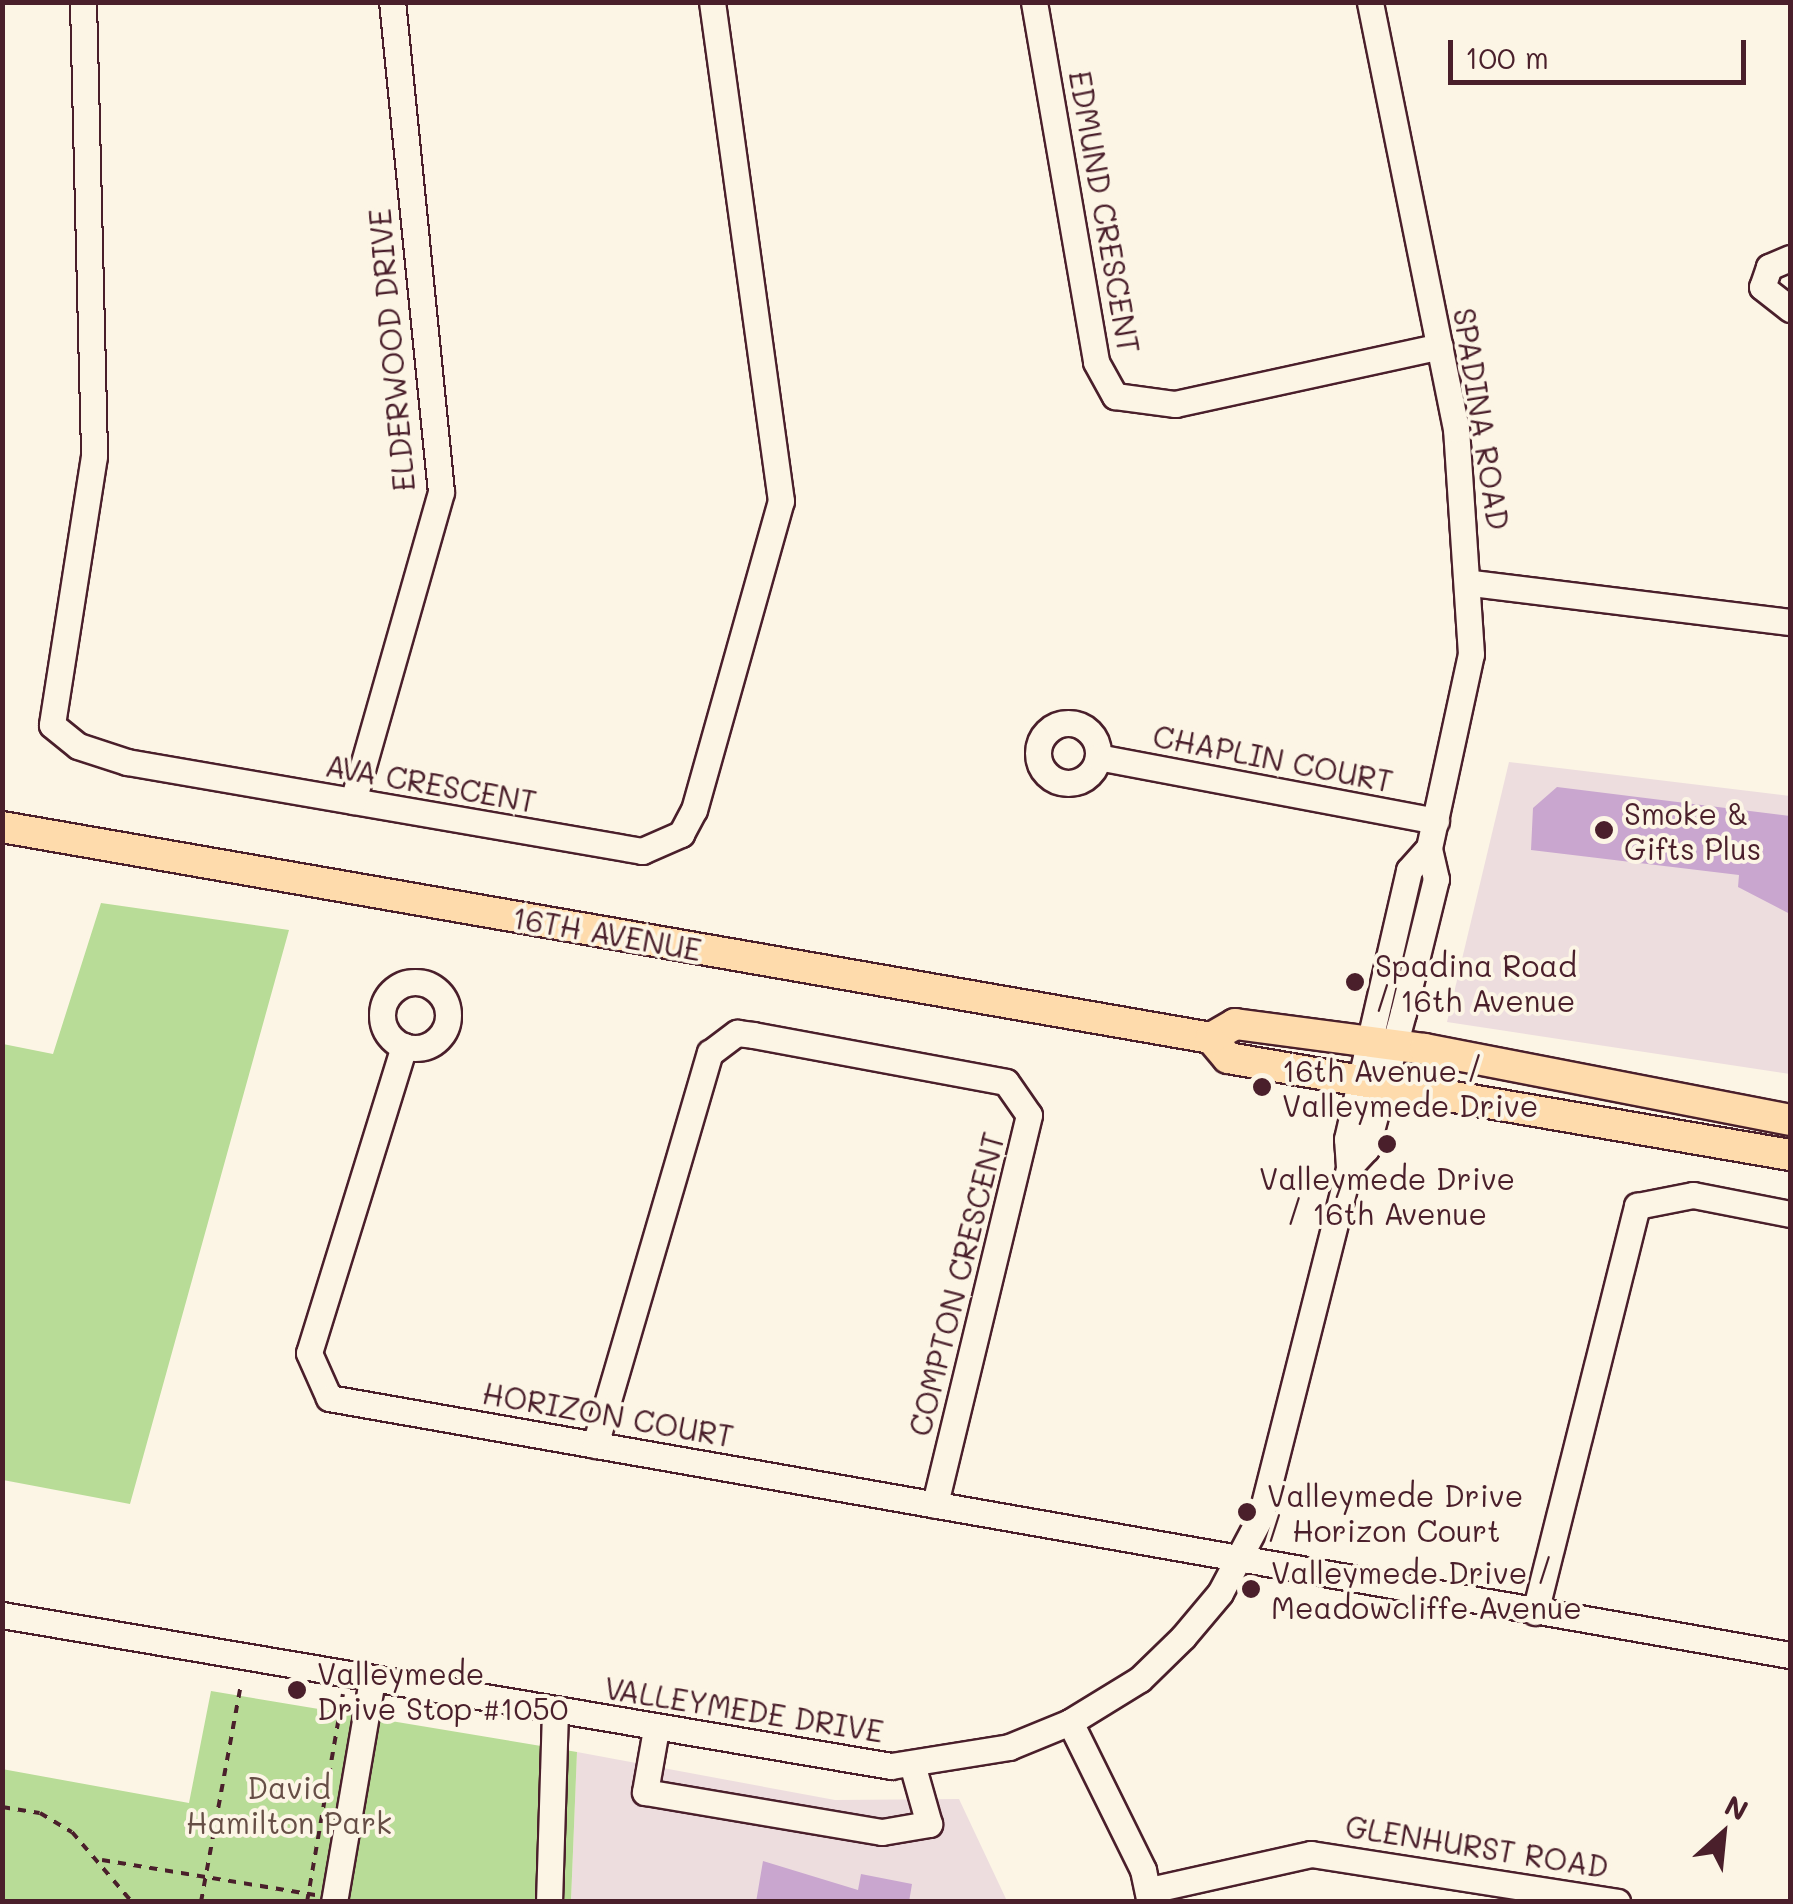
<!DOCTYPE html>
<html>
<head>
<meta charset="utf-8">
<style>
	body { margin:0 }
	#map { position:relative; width:1793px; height:1904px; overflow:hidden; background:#fcf5e5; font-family:Mali,sans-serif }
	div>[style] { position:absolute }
	.built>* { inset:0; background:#edddde }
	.green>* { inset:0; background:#b8dc97 }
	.building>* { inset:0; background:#c9a6cf }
	.path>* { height:4px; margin-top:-2px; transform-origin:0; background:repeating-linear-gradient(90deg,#4a1f2b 0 8px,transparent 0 16px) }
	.roads { filter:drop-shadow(2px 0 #4a1f2b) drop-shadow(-2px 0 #4a1f2b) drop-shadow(0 2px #4a1f2b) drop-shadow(0 -2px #4a1f2b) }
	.minor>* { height:25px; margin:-12.5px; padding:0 12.5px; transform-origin:12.5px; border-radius:12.5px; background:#fcf5e5 }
	.minor>.ring { margin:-12.5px; padding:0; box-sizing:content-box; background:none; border:25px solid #fcf5e5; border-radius:50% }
	.major>* { height:30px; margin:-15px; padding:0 15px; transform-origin:15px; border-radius:15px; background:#fedbac }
	.dots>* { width:28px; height:28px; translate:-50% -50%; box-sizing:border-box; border:5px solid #fcf5e5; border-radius:50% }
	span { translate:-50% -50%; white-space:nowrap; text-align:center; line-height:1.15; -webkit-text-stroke:8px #fcf5e5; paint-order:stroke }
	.street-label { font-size:30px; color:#4a1f2b }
	.poi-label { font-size:30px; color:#4a1f2b }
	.left { translate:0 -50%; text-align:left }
	.park-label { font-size:30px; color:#664e46 }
	.frame { position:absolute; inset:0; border:5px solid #4a1f2b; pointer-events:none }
	.north { position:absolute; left:1673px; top:1784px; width:100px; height:100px; -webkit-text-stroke:8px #fcf5e5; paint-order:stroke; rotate:27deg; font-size:28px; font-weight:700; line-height:40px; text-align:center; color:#4a1f2b }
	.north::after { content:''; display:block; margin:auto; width:35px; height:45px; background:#4a1f2b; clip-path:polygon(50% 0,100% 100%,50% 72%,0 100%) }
	.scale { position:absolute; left:1448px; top:40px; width:298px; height:45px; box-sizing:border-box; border:5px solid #4a1f2b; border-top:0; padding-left:12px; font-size:30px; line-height:35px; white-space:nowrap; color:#4a1f2b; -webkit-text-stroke:8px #fcf5e5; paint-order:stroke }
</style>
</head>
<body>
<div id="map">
	<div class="built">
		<i style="clip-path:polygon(1509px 762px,1790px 796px,1790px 1074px,1447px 1022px)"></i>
		<i style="clip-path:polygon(577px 1752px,835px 1800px,959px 1799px,1007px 1901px,571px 1902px)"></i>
	</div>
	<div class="green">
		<i style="clip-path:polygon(101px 903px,289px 930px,130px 1504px,3px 1480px,3px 1044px,53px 1054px)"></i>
		<i style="clip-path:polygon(211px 1691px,577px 1752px,571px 1901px,3px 1901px,2px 1769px,189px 1803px)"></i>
	</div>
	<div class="building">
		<i style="clip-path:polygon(1557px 787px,1790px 816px,1790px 914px,1738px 887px,1739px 875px,1531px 850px,1533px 808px)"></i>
		<i style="clip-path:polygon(763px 1861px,858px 1890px,861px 1874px,912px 1884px,909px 1902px,756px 1902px)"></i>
	</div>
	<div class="path">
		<i style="left:2px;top:1807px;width:38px;rotate:9deg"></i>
		<i style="left:40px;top:1813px;width:37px;rotate:31deg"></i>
		<i style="left:72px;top:1832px;width:92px;rotate:49.4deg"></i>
		<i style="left:102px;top:1860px;width:216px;rotate:9.3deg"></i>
		<i style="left:201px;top:1902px;width:217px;rotate:-79.6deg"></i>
		<i style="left:307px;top:1902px;width:211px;rotate:-80.2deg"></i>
	</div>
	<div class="roads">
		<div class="minor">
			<i style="left:83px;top:2px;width:454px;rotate:88.6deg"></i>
			<i style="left:94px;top:456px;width:272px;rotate:98.9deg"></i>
			<i style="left:52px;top:725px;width:33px;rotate:39deg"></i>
			<i style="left:78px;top:746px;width:52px;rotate:18.1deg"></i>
			<i style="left:127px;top:762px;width:523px;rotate:9.8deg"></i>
			<i style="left:642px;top:851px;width:43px;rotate:-23.6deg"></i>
			<i style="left:681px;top:834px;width:27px;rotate:-62deg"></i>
			<i style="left:694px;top:810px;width:321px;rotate:-74.3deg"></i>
			<i style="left:781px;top:501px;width:504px;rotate:-97.87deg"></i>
			<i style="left:1034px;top:2px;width:365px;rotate:80.2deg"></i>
			<i style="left:1096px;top:362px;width:39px;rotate:61deg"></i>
			<i style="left:1115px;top:396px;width:61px;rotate:7.6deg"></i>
			<i style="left:1175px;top:404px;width:271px;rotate:-12.3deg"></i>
			<i style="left:1790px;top:258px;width:23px;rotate:157deg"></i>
			<i style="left:1769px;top:267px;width:21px;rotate:109deg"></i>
			<i style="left:1762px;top:287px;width:36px;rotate:38deg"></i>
			<i style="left:1472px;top:583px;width:320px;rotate:7deg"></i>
			<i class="ring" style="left:1038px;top:723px;width:35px;height:35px"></i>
			<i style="left:1098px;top:757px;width:344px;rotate:10.7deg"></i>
			<i style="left:353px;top:801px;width:321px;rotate:-74.1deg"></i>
			<i style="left:441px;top:492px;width:492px;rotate:-95.7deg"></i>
			<i class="ring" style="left:382px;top:982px;width:41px;height:41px"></i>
			<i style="left:404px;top:1046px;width:321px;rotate:107.2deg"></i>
			<i style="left:309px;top:1353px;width:49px;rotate:66deg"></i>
			<i style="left:329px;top:1398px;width:1483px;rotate:9.98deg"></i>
			<i style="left:1349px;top:1167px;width:25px;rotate:-47deg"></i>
			<i style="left:1366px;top:1149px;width:141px;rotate:-74.8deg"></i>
			<i style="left:1403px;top:1013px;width:138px;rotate:-76.2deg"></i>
			<i style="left:1436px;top:879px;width:32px;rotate:-103deg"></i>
			<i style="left:595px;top:1445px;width:409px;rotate:-73.7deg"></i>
			<i style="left:710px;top:1053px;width:34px;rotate:-37deg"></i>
			<i style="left:737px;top:1033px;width:16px;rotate:7deg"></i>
			<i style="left:753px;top:1035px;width:257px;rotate:10.5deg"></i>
			<i style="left:1006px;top:1082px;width:40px;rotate:55.1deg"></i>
			<i style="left:1029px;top:1115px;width:401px;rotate:103.6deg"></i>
			<i style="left:1535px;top:1612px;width:419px;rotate:-75.9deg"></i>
			<i style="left:1637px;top:1206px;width:57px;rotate:-11.1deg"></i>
			<i style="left:1693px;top:1195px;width:99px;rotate:11.1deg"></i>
			<i style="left:2px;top:1615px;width:902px;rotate:9.64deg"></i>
			<i style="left:891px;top:1766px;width:120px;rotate:-9.1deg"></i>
			<i style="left:1009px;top:1747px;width:66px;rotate:-22.3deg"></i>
			<i style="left:1070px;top:1722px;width:82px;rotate:-31.6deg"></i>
			<i style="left:1140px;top:1679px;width:60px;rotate:-44.3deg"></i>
			<i style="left:1183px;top:1637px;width:57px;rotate:-49.9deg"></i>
			<i style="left:1220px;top:1593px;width:87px;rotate:-62deg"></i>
			<i style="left:1261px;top:1516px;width:360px;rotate:-75.8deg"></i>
			<i style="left:1349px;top:1167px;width:28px;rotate:-94deg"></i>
			<i style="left:1347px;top:1139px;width:276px;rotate:-77deg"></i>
			<i style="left:1409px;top:870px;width:30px;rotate:-48deg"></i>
			<i style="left:1429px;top:848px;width:198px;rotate:-77.8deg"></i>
			<i style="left:1471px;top:654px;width:225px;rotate:-93.8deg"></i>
			<i style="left:1456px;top:429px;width:436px;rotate:-101.4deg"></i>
			<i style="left:1070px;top:1722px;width:165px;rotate:63.7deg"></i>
			<i style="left:1143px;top:1870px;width:33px;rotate:78deg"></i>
			<i style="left:656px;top:1729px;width:64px;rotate:99.9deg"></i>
			<i style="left:645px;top:1792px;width:240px;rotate:9.6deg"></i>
			<i style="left:882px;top:1832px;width:48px;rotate:-9.7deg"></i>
			<i style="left:929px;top:1824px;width:62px;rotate:-105.8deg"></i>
			<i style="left:1150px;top:1890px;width:165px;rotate:-12.6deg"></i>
			<i style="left:1311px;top:1854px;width:310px;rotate:8.9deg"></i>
			<i style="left:334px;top:1902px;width:226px;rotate:-80.3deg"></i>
			<i style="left:549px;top:1902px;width:191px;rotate:-88.2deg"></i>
		</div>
		<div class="major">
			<i style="left:2px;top:827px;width:1227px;rotate:9.9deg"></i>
			<i style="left:1211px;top:1038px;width:26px;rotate:50deg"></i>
			<i style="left:1228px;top:1058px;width:570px;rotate:9.79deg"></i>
			<i style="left:1211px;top:1038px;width:28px;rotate:-30deg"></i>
			<i style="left:1235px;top:1024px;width:192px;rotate:7.5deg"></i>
			<i style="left:1425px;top:1049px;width:372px;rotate:11deg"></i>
		</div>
	</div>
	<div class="dots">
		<i style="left:1604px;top:830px;background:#4a1f2b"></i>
		<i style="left:1355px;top:982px;background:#4a1f2b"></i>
		<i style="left:1262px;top:1087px;background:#4a1f2b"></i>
		<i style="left:1387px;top:1144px;background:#4a1f2b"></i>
		<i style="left:1247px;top:1512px;background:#4a1f2b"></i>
		<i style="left:1251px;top:1589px;background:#4a1f2b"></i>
		<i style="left:297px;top:1690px;background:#4a1f2b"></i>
	</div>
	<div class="street-label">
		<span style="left:1105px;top:212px;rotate:80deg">EDMUND CRESCENT</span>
		<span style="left:391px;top:350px;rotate:-95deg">ELDERWOOD DRIVE</span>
		<span style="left:1482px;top:419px;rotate:81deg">SPADINA ROAD</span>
		<span style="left:1273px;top:758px;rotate:11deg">CHAPLIN COURT</span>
		<span style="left:431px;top:783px;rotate:10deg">AVA CRESCENT</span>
		<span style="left:607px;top:933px;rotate:10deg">16TH AVENUE</span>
		<span style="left:956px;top:1284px;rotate:-76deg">COMPTON CRESCENT</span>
		<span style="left:608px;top:1414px;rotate:10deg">HORIZON COURT</span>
		<span style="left:744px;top:1709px;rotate:9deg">VALLEYMEDE DRIVE</span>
		<span style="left:1477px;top:1846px;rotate:9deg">GLENHURST ROAD</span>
	</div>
	<div class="poi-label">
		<span class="left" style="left:1624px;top:830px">Smoke &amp;<br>Gifts Plus</span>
		<span class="left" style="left:1375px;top:982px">Spadina Road<br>/ 16th Avenue</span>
		<span class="left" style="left:1282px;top:1087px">16th Avenue /<br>Valleymede Drive</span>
		<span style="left:1387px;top:1195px">Valleymede Drive<br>/ 16th Avenue</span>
		<span class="left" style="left:1267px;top:1512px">Valleymede Drive<br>/ Horizon Court</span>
		<span class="left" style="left:1271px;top:1589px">Valleymede Drive /<br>Meadowcliffe Avenue</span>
		<span class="left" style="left:317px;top:1690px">Valleymede<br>Drive Stop #1050</span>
	</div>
	<div class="park-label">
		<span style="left:289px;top:1804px">David<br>Hamilton Park</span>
	</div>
	<div class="frame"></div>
	<div class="north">N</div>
	<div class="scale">100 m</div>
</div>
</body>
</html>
